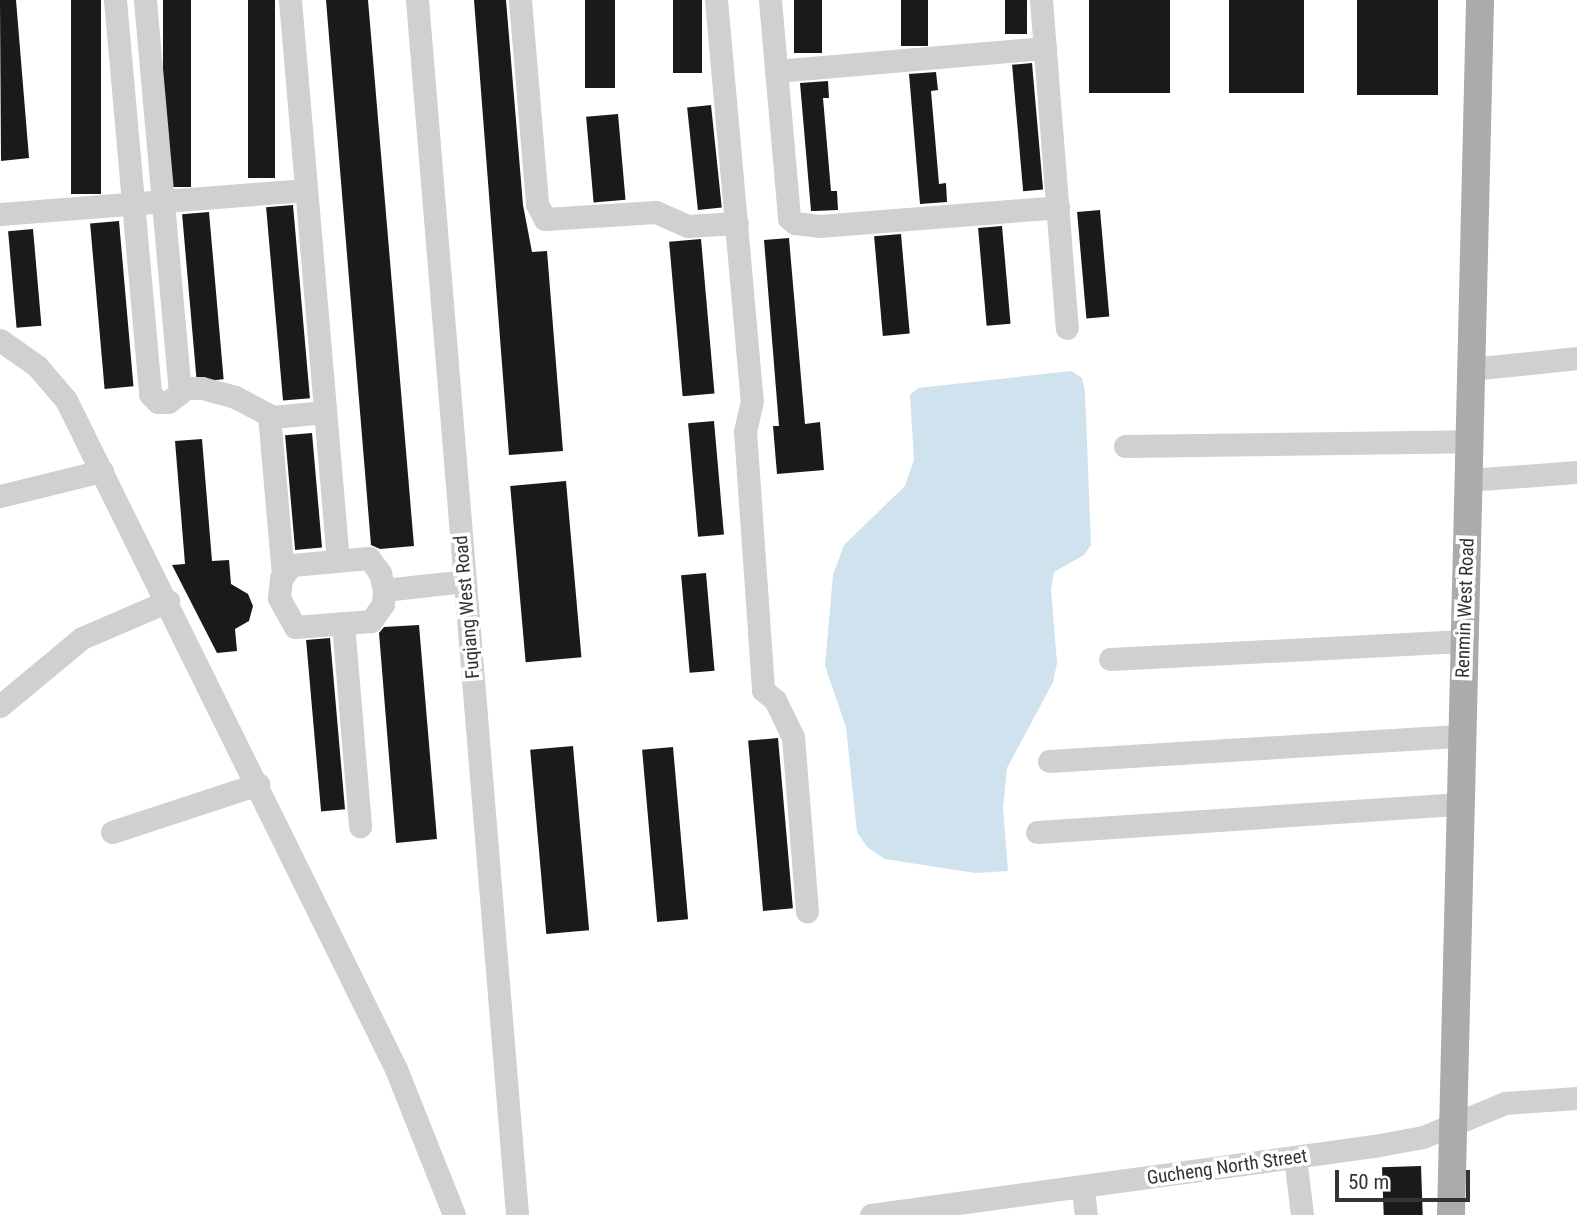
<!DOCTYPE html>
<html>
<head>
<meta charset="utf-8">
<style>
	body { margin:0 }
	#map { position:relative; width:1577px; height:1215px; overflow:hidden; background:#fff; font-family:"Roboto Condensed",sans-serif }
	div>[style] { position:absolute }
	.water>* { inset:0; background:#cfe2ee }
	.building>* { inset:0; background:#1a1a1a; transform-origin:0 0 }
	.minor>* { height:23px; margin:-11.5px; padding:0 11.5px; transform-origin:11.5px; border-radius:11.5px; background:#d0d0d0 }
	.major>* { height:28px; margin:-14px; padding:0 14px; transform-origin:14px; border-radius:14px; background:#ababab }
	span { translate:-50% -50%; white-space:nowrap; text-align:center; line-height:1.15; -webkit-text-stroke:7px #fff; paint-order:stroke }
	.street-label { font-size:19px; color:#333 }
	.scale { position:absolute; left:1335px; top:1170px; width:135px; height:32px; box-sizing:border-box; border:4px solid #333; border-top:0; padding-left:9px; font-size:21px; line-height:24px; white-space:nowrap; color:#333; -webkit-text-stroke:5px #fff; paint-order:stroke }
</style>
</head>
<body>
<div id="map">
	<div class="water">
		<i style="clip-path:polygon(1071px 371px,1082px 378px,1085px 392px,1091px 545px,1084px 555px,1054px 572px,1051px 589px,1057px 663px,1053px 682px,1007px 768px,1003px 808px,1008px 871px,975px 873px,885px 859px,867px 847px,857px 832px,846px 727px,825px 666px,833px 575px,844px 545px,905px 486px,914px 460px,910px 395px,918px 388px)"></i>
	</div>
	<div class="building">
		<i style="clip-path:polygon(0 0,16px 0,29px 158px,1px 161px)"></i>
		<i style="left:71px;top:0;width:30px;height:194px"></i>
		<i style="left:163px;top:0;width:28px;height:187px"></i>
		<i style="left:248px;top:0;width:27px;height:178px"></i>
		<i style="clip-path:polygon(326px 0,368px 0,414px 546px,380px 549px,371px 545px)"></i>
		<i style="clip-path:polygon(474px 0,506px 0,523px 205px,532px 252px,547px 251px,563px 451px,509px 455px)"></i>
		<i style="left:585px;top:0;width:30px;height:88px"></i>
		<i style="left:673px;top:0;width:29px;height:73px"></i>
		<i style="left:794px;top:0;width:28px;height:53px"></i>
		<i style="left:901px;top:0;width:27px;height:46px"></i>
		<i style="left:1005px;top:0;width:22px;height:34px"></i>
		<i style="left:1089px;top:0;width:81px;height:93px"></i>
		<i style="left:1229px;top:0;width:75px;height:93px"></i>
		<i style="left:1357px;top:0;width:81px;height:95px"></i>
		<i style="left:1032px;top:63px;width:127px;height:20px;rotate:85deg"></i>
		<i style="clip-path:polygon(936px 72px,938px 90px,931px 91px,939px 184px,946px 183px,947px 202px,920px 204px,909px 74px)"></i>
		<i style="clip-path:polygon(828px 81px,829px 98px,823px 98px,831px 191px,837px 191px,838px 210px,815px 211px,811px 211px,800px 83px)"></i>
		<i style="left:711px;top:105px;width:103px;height:24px;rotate:84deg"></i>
		<i style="left:618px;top:114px;width:86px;height:32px;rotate:85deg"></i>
		<i style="left:293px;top:205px;width:194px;height:27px;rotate:85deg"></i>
		<i style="left:1100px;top:210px;width:107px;height:23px;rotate:85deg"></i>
		<i style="left:209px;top:212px;width:168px;height:27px;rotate:85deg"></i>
		<i style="left:119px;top:221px;width:166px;height:29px;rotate:85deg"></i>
		<i style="left:1002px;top:226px;width:98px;height:24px;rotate:85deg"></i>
		<i style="left:33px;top:229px;width:97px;height:25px;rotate:85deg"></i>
		<i style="left:901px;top:234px;width:100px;height:27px;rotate:85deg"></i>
		<i style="clip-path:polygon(789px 238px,805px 424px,820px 422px,824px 470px,777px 474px,773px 426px,779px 426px,764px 240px)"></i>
		<i style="left:701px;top:239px;width:155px;height:32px;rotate:85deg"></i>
		<i style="left:714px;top:421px;width:114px;height:26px;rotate:85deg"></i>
		<i style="left:312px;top:433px;width:115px;height:27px;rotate:85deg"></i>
		<i style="clip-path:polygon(202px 439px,212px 561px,229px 560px,231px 584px,248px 594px,253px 606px,249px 621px,235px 629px,237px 651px,217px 653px,172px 565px,185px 564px,175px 441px)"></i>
		<i style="left:566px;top:481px;width:177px;height:56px;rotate:85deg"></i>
		<i style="left:706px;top:573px;width:98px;height:25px;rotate:85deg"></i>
		<i style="clip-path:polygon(419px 625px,437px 839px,396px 843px,379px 633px,384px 627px)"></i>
		<i style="left:330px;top:638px;width:172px;height:24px;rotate:85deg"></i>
		<i style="left:778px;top:738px;width:171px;height:30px;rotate:85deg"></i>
		<i style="left:573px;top:746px;width:185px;height:43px;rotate:85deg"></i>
		<i style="left:673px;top:747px;width:173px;height:31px;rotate:85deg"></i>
		<i style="left:1421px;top:1166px;width:49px;height:39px;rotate:88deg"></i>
	</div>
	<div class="minor">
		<i style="left:115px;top:0;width:396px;rotate:84.9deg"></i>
		<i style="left:150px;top:394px;width:11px;rotate:45deg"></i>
		<i style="left:158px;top:402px;width:10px"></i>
		<i style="left:168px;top:402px;width:15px;rotate:-37deg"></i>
		<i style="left:180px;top:393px;width:395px;rotate:-95.1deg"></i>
		<i style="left:290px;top:0;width:563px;rotate:85.11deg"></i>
		<i style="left:417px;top:0;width:1219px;rotate:85.29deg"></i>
		<i style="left:520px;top:0;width:205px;rotate:85.2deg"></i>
		<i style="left:537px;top:204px;width:17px;rotate:62deg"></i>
		<i style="left:545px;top:219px;width:111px;rotate:-3.6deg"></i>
		<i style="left:656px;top:212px;width:35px;rotate:24deg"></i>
		<i style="left:688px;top:226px;width:49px;rotate:-3.5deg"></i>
		<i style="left:716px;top:0;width:403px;rotate:84.9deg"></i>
		<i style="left:752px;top:401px;width:31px;rotate:103deg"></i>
		<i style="left:745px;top:431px;width:260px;rotate:86deg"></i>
		<i style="left:763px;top:690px;width:16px;rotate:40deg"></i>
		<i style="left:775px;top:700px;width:41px;rotate:64.1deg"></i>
		<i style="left:793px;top:737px;width:175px;rotate:85.4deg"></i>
		<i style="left:770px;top:0;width:219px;rotate:85deg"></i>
		<i style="left:789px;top:218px;width:8px;rotate:40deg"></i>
		<i style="left:795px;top:223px;width:24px;rotate:7deg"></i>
		<i style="left:819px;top:226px;width:240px;rotate:-4.5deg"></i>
		<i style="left:1041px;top:0;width:329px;rotate:85.5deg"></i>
		<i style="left:776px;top:71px;width:270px;rotate:-4.9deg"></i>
		<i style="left:0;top:214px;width:307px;rotate:-4.5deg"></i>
		<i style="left:0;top:340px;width:45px;rotate:35.1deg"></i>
		<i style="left:37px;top:366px;width:45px;rotate:49.5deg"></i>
		<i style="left:66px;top:400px;width:746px;rotate:63.74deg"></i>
		<i style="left:396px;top:1069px;width:157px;rotate:68.3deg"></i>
		<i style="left:1471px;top:369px;width:107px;rotate:-5.9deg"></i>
		<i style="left:180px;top:388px;width:22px"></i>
		<i style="left:202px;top:388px;width:34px;rotate:15deg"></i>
		<i style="left:235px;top:397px;width:43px;rotate:27.8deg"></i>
		<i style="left:273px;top:417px;width:52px;rotate:-5.5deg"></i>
		<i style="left:269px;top:415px;width:162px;rotate:85deg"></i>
		<i style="left:1125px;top:446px;width:344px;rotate:-0.8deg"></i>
		<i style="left:1468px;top:480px;width:109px;rotate:-4.2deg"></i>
		<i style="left:0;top:496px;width:105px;rotate:-13.8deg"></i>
		<i style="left:369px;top:558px;width:19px;rotate:54deg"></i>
		<i style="left:380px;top:573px;width:17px;rotate:77deg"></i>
		<i style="left:384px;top:590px;width:14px;rotate:94deg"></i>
		<i style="left:383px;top:604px;width:21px;rotate:125deg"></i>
		<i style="left:371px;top:621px;width:76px;rotate:175.5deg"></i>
		<i style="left:295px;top:627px;width:33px;rotate:-119deg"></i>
		<i style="left:279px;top:598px;width:20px;rotate:-84deg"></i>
		<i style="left:281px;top:578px;width:17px;rotate:-50deg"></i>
		<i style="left:292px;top:565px;width:77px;rotate:-5.2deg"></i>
		<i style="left:384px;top:590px;width:81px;rotate:-6.3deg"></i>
		<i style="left:343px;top:623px;width:204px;rotate:85.2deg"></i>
		<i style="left:1110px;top:659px;width:354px;rotate:-2.9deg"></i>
		<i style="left:0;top:706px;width:107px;rotate:-39.7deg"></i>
		<i style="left:82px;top:638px;width:94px;rotate:-23.3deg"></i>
		<i style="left:1049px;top:761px;width:413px;rotate:-3.5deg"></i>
		<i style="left:112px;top:832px;width:154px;rotate:-18.2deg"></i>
		<i style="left:1037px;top:832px;width:424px;rotate:-3.8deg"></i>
		<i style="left:1295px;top:1157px;width:58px;rotate:83.1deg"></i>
		<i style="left:1083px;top:1188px;width:27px;rotate:84deg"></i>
		<i style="left:871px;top:1215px;width:508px;rotate:-7.81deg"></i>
		<i style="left:1374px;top:1146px;width:50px;rotate:-10.4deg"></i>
		<i style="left:1423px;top:1137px;width:89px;rotate:-22.5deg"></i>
		<i style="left:1505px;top:1103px;width:72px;rotate:-4deg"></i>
	</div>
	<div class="major">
		<i style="left:1451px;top:1215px;width:1215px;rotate:-88.63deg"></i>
	</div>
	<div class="street-label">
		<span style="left:467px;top:607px;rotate:-95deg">Fuqiang West Road</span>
		<span style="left:1465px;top:608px;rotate:-88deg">Renmin West Road</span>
		<span style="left:1227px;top:1167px;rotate:-8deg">Gucheng North Street</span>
	</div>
	<div class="scale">50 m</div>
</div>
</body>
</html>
